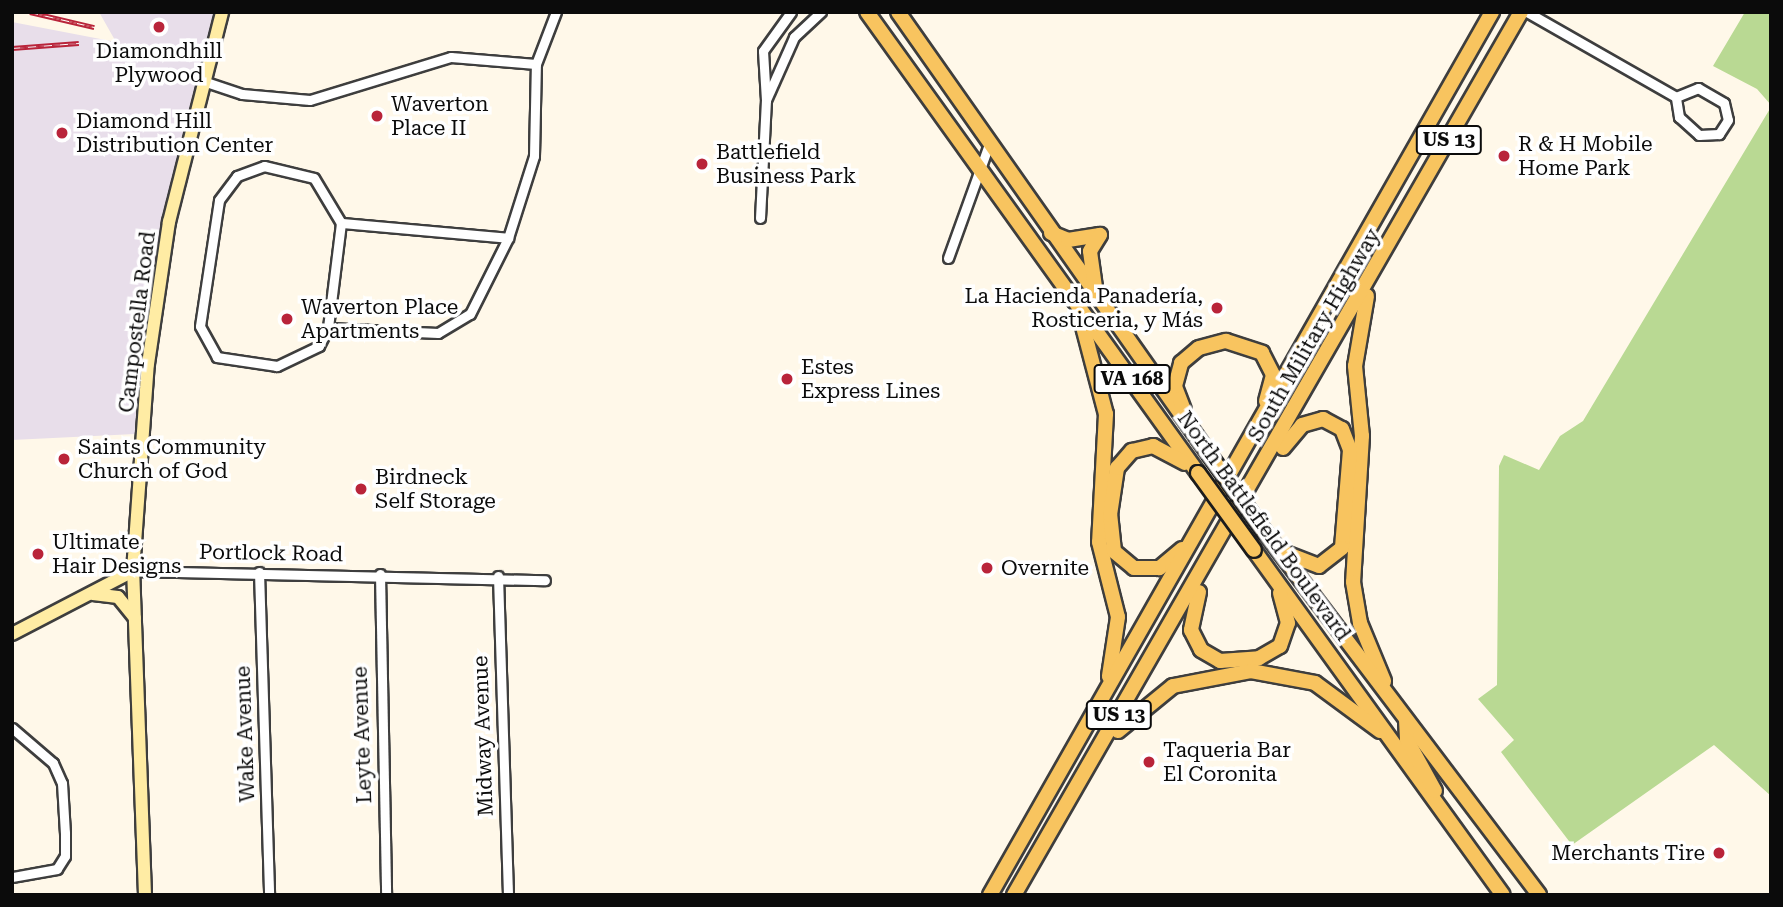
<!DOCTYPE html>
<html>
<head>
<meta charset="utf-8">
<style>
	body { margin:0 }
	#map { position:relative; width:1783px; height:907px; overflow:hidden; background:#fff8e9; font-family:"Roboto Serif",serif }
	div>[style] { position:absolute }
	.industrial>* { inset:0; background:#e8deea }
	.forest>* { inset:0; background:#b9d993 }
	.roads { filter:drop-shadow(2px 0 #3e3e3e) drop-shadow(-2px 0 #3e3e3e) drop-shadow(0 2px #3e3e3e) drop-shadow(0 -2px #3e3e3e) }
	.minor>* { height:9px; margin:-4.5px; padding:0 4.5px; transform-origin:4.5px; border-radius:4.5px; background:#fff }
	.secondary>* { height:12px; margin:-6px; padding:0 6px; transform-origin:6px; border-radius:6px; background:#ffeca4 }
	.primary>* { height:14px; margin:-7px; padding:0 7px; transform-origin:7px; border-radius:7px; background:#f8c45f }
	.rail>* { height:5px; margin-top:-2.5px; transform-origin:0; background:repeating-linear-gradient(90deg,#fff 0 8px,#b9243a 0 16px); box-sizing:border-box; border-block:2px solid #b9243a }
	.bridges { filter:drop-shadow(2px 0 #1c1c1c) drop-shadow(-2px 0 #1c1c1c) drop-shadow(0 2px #1c1c1c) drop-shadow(0 -2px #1c1c1c) }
	.primary-bridge>* { height:14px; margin:-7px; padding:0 7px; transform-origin:7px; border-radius:7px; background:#f8c45f }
	.dots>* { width:19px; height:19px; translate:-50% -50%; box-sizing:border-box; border:4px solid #fff; border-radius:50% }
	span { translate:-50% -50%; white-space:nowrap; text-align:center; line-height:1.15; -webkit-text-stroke:7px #fff; paint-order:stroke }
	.shield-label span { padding:2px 5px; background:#fff; border:2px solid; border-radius:5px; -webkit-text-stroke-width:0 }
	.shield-label { font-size:19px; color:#0b0b0b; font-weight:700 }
	.poi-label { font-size:21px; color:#0b0b0b }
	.left { translate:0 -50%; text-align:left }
	.right { translate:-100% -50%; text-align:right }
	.street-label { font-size:21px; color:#0b0b0b }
	.frame { position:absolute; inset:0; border:14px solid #0b0b0b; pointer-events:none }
</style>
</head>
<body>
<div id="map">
	<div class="industrial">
		<i style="clip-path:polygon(99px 12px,216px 12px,183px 159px,135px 434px,12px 440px,12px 22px,116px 42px)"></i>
	</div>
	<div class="forest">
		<i style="clip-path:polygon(1745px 12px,1771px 12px,1771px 105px,1757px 89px,1713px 66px)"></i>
		<i style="clip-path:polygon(1771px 107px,1771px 796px,1714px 745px,1572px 845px,1501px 752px,1514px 740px,1478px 699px,1497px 685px,1499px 466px,1504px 455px,1539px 470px,1560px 436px,1583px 421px)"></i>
	</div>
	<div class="roads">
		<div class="minor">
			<i style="left:791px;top:12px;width:48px;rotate:125.7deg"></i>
			<i style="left:763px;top:51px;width:49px;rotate:86.5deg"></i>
			<i style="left:766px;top:100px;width:69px;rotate:-66deg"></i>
			<i style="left:794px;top:37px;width:37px;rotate:-43deg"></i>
			<i style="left:1527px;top:12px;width:172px;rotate:29.7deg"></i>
			<i style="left:203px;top:81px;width:41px;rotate:18.4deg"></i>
			<i style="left:242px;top:94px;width:68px;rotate:5deg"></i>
			<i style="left:310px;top:100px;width:147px;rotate:-17deg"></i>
			<i style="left:451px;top:57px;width:85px;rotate:4.7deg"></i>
			<i style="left:1698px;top:88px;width:30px;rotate:30deg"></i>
			<i style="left:1724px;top:103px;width:17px;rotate:77deg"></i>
			<i style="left:1728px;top:120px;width:17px;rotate:123deg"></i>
			<i style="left:1719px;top:134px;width:20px;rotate:177deg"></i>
			<i style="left:1699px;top:135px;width:27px;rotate:-138deg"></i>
			<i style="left:1679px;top:117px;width:20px;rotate:-99deg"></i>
			<i style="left:1676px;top:97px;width:24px;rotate:-22deg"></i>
			<i style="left:264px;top:166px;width:51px;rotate:13.5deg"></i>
			<i style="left:314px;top:178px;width:52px;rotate:59deg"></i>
			<i style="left:341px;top:223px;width:106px;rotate:97.1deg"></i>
			<i style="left:328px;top:328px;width:20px;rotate:117deg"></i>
			<i style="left:319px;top:346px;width:47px;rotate:154.5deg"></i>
			<i style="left:277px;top:366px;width:61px;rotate:-171.5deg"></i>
			<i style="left:217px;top:357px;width:35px;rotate:-119deg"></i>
			<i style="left:200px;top:326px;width:127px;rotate:-81.4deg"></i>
			<i style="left:219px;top:200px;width:30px;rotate:-53deg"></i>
			<i style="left:237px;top:176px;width:29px;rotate:-20deg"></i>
			<i style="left:760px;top:218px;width:118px;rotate:-87.1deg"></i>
			<i style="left:341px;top:223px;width:168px;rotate:5.1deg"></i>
			<i style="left:948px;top:258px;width:121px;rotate:-70.2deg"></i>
			<i style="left:328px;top:328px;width:110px;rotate:2.6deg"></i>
			<i style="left:438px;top:333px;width:37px;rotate:-31deg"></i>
			<i style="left:470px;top:314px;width:85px;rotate:-63.4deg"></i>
			<i style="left:508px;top:238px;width:86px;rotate:-72.4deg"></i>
			<i style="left:534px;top:156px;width:92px;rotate:-88.8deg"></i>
			<i style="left:536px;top:64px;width:56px;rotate:-69deg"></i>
			<i style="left:133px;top:571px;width:412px;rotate:1.3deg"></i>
			<i style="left:259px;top:572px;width:323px;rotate:88.2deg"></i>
			<i style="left:380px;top:574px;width:321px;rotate:88.9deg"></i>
			<i style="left:498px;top:576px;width:319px;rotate:88.2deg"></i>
			<i style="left:12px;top:728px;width:54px;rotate:40.5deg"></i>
			<i style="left:53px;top:763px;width:22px;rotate:66deg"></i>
			<i style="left:62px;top:783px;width:50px;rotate:86.6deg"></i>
			<i style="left:65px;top:833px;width:23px;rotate:90deg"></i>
			<i style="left:65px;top:856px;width:15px;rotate:122deg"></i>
			<i style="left:57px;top:869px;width:46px;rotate:169.9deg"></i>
		</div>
		<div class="secondary">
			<i style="left:93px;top:594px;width:25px;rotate:7deg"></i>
			<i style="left:118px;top:597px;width:27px;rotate:51deg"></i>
			<i style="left:12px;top:634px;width:136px;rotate:-27.5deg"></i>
			<i style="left:145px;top:895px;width:324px;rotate:-92.1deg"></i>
			<i style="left:133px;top:571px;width:208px;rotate:-85.9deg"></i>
			<i style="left:148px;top:364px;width:144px;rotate:-81.6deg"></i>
			<i style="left:169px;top:222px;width:217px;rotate:-75.8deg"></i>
		</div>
		<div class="primary">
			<i style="left:867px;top:12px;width:568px;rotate:54.32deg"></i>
			<i style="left:898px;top:12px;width:540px;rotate:54.87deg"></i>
			<i style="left:1051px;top:233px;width:18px;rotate:22deg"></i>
			<i style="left:1068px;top:240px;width:32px;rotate:-9deg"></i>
			<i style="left:1095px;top:287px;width:36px;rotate:-98deg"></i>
			<i style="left:1090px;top:251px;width:19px;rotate:-58deg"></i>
			<i style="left:1367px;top:296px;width:71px;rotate:99.7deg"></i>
			<i style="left:1355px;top:366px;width:70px;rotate:84.3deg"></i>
			<i style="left:1362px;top:436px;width:146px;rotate:93.5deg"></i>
			<i style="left:1353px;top:582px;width:42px;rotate:80.3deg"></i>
			<i style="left:1360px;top:623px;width:63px;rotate:67.5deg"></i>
			<i style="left:1081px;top:319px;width:98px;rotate:75.3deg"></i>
			<i style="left:1106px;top:414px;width:128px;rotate:93.1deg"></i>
			<i style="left:1099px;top:542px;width:77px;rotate:75.8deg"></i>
			<i style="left:1118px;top:617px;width:60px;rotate:98.7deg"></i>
			<i style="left:1184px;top:410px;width:26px;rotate:-111deg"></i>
			<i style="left:1175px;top:386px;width:24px;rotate:-75deg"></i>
			<i style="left:1181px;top:363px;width:23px;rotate:-40deg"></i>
			<i style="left:1199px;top:348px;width:28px;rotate:-15deg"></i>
			<i style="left:1226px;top:341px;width:38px;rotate:18deg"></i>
			<i style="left:1262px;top:353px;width:25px;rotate:63deg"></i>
			<i style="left:1273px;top:375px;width:27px;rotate:105deg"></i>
			<i style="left:1283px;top:448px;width:30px;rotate:-50deg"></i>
			<i style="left:1302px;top:425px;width:22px;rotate:-16deg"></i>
			<i style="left:1323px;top:419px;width:21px;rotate:28deg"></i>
			<i style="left:1342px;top:429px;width:22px;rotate:69deg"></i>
			<i style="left:1350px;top:450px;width:98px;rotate:94.7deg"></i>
			<i style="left:1342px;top:548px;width:29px;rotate:142deg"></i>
			<i style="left:1319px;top:566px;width:36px;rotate:-159deg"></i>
			<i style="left:1264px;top:531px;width:456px;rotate:52.9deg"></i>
			<i style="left:1182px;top:549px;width:30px;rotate:140deg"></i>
			<i style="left:1159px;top:568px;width:25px;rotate:180deg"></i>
			<i style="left:1134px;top:568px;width:26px;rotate:-140deg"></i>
			<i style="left:1114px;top:551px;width:36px;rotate:-96deg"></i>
			<i style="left:1110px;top:515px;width:48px;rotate:-81.5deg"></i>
			<i style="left:1117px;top:468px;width:23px;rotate:-49deg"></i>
			<i style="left:1132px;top:451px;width:22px;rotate:-13deg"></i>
			<i style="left:1153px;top:446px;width:36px;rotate:28deg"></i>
			<i style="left:1254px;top:550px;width:425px;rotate:54.2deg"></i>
			<i style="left:1199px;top:592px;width:39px;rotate:102deg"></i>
			<i style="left:1191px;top:630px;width:22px;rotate:63deg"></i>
			<i style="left:1201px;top:650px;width:22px;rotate:30deg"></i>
			<i style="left:1220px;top:661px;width:39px;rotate:-4deg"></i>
			<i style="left:1259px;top:658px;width:24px;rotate:-30deg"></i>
			<i style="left:1280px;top:646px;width:24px;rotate:-71deg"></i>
			<i style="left:1288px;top:623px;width:31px;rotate:-105deg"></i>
			<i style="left:1406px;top:720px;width:20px;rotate:87deg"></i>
			<i style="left:1407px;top:740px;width:58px;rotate:61.2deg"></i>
			<i style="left:1118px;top:731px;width:71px;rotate:-39.3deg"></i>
			<i style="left:1173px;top:686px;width:79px;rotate:-10.9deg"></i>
			<i style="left:1251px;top:671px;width:65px;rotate:10.6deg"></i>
			<i style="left:1315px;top:683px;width:81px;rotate:36.4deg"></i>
			<i style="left:990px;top:895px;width:1016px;rotate:-60.38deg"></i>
			<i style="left:1014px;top:895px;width:1018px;rotate:-60.14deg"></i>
		</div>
	</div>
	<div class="rail">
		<i style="left:30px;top:12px;width:66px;rotate:13.2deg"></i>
		<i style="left:12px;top:48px;width:67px;rotate:-4.3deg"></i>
	</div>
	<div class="bridges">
		<div class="primary-bridge">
			<i style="left:1209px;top:454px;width:95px;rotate:54.5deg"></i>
			<i style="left:1198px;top:473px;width:95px;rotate:54deg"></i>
		</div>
	</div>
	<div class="dots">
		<i style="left:159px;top:27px;background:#b9243a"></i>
		<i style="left:377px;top:116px;background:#b9243a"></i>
		<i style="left:62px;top:133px;background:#b9243a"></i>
		<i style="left:1504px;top:156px;background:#b9243a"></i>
		<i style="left:702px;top:164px;background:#b9243a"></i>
		<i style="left:1217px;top:308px;background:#b9243a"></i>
		<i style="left:287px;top:319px;background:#b9243a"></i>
		<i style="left:787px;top:379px;background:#b9243a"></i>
		<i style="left:64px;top:459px;background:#b9243a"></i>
		<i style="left:361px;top:489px;background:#b9243a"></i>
		<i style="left:38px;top:554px;background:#b9243a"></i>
		<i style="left:987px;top:568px;background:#b9243a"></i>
		<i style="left:1149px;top:762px;background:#b9243a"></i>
		<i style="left:1719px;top:853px;background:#b9243a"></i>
	</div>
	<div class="shield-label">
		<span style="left:1449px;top:140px">US 13</span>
		<span style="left:1132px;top:379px">VA 168</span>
		<span style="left:1119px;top:715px">US 13</span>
	</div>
	<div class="poi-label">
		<span style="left:159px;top:63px">Diamondhill<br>Plywood</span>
		<span class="left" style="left:391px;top:116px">Waverton<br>Place II</span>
		<span class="left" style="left:76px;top:133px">Diamond Hill<br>Distribution Center</span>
		<span class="left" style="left:1518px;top:156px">R &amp; H Mobile<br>Home Park</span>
		<span class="left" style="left:716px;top:164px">Battlefield<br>Business Park</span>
		<span class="right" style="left:1203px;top:308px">La Hacienda Panadería,<br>Rosticeria, y Más</span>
		<span class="left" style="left:301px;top:319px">Waverton Place<br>Apartments</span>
		<span class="left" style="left:801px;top:379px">Estes<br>Express Lines</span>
		<span class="left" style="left:78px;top:459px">Saints Community<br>Church of God</span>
		<span class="left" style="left:375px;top:489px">Birdneck<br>Self Storage</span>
		<span class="left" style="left:52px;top:554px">Ultimate<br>Hair Designs</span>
		<span class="left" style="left:1001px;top:568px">Overnite</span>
		<span class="left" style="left:1163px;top:762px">Taqueria Bar<br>El Coronita</span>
		<span class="right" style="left:1705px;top:853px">Merchants Tire</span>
	</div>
	<div class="street-label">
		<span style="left:137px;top:322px;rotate:-83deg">Campostella Road</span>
		<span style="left:1314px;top:335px;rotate:-60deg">South Military Highway</span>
		<span style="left:1264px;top:526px;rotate:54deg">North Battlefield Boulevard</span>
		<span style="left:271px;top:553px;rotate:1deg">Portlock Road</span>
		<span style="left:245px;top:734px;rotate:-92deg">Wake Avenue</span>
		<span style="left:362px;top:735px;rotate:-92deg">Leyte Avenue</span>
		<span style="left:483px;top:736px;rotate:-92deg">Midway Avenue</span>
	</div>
	<div class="frame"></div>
</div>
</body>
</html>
